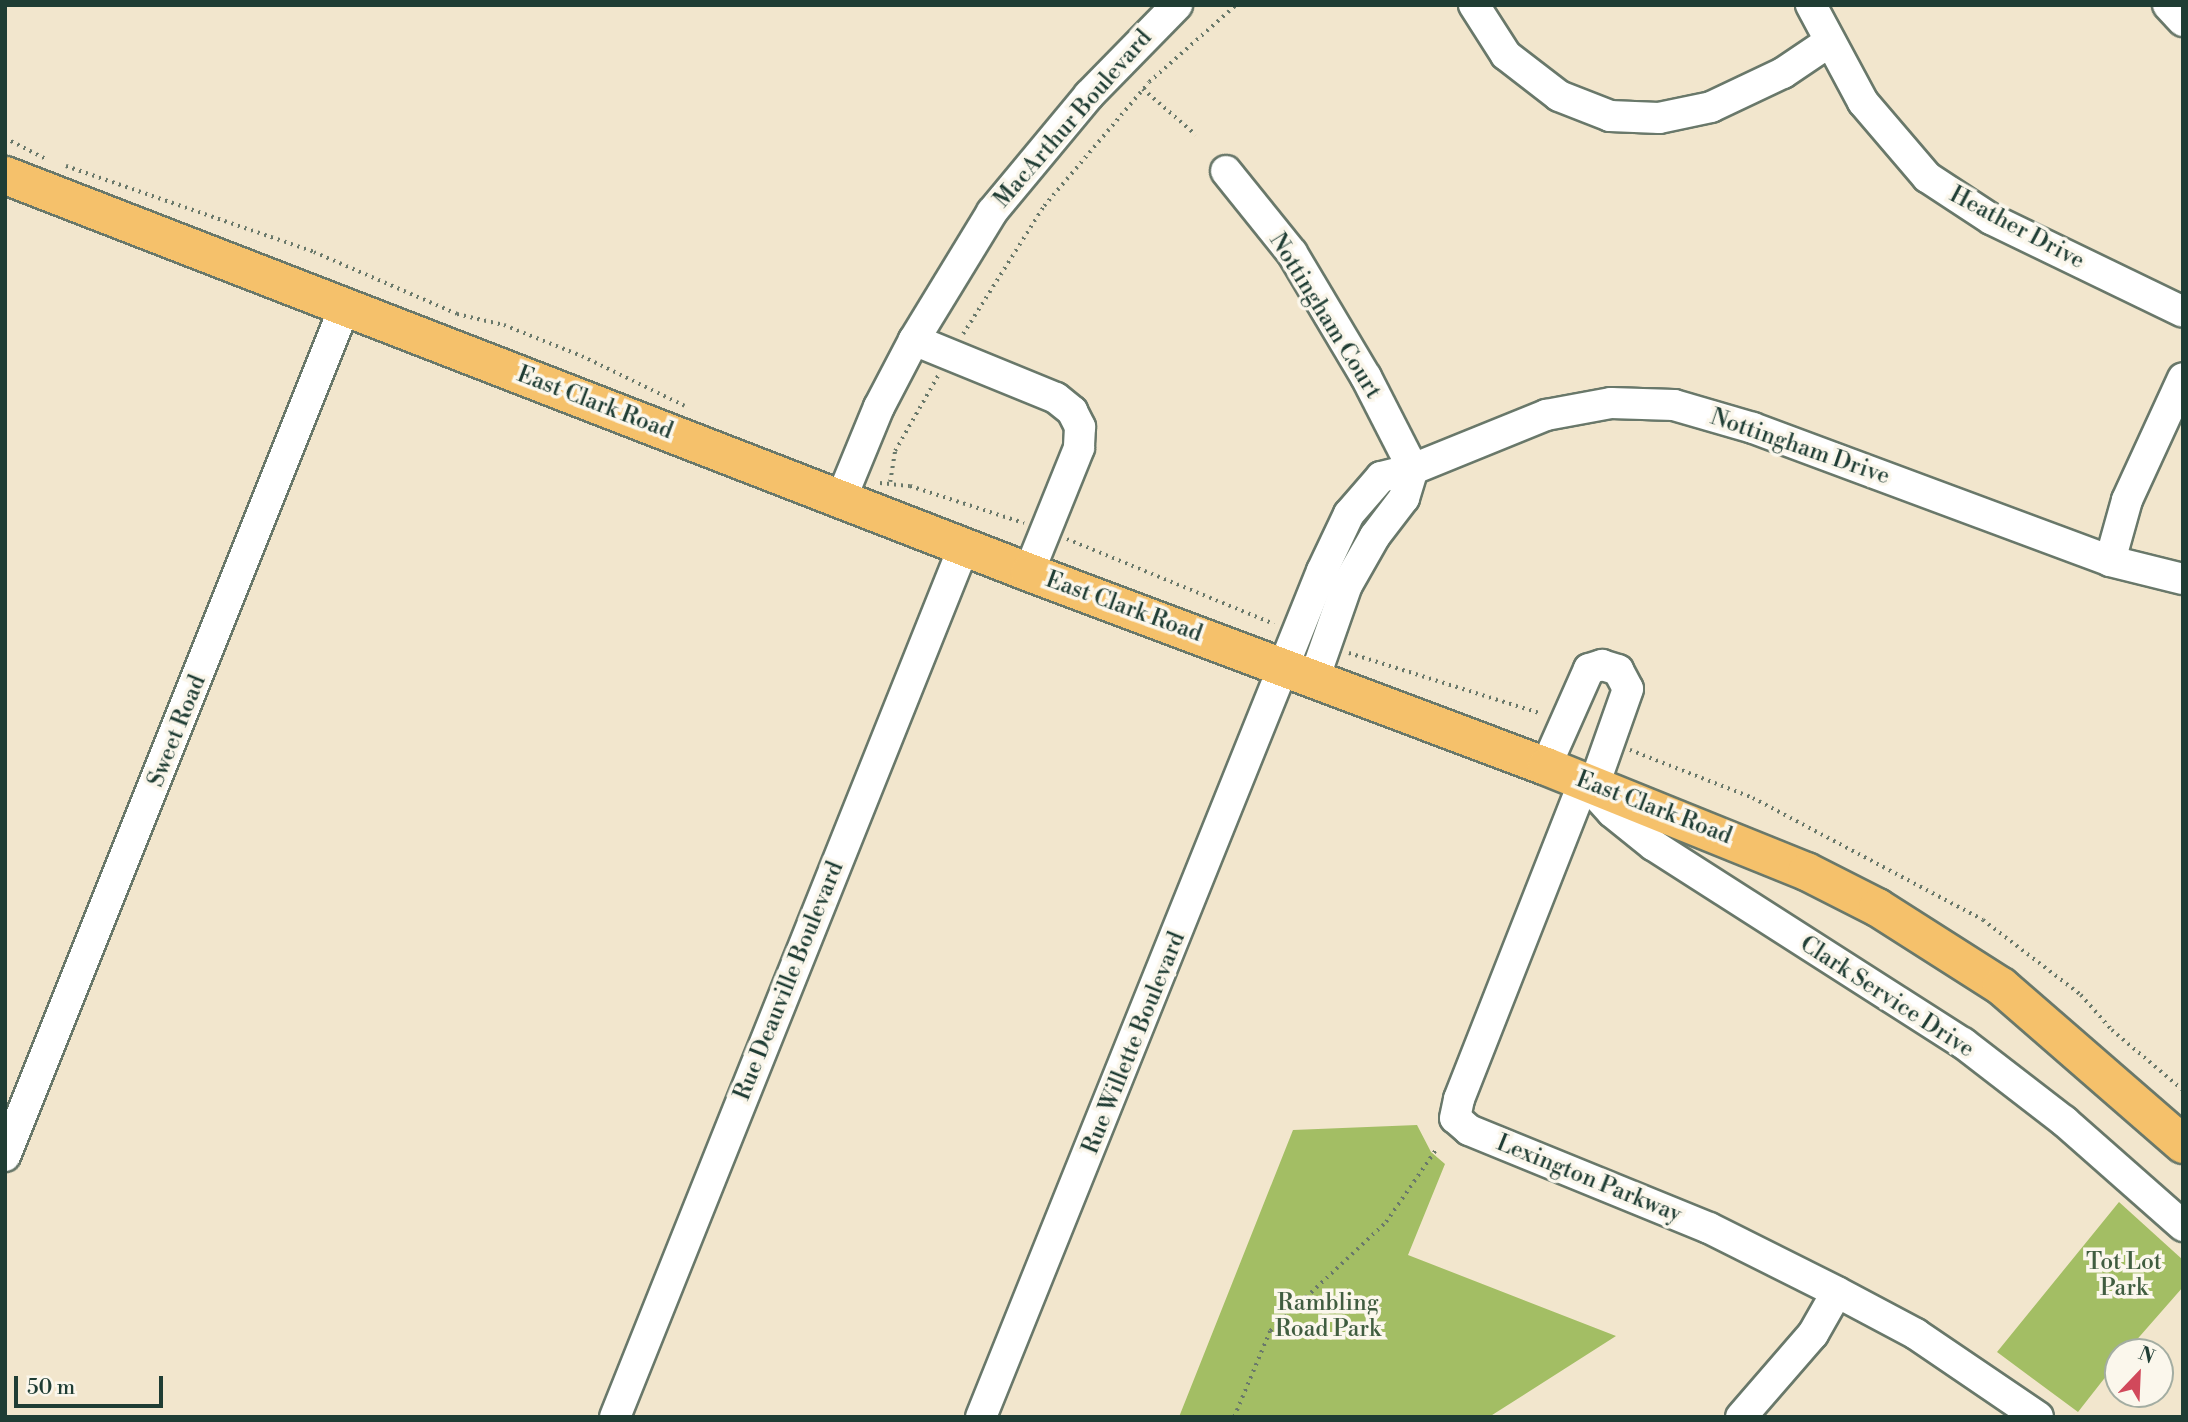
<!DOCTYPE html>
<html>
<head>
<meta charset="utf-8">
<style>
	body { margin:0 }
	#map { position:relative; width:2188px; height:1422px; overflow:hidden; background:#f2e6cd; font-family:"Libre Bodoni",serif }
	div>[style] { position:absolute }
	.green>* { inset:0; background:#a3be64 }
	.path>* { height:3.5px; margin-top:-1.75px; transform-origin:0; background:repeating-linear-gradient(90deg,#69786a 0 2px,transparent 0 7px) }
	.roads { filter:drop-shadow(2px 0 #69786a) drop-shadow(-2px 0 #69786a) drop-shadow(0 2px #69786a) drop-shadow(0 -2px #69786a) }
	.minor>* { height:30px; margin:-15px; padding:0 15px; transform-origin:15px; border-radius:15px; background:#fff }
	.major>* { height:37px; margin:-18.5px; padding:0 18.5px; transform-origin:18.5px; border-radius:18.5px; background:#f5c16b }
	span { translate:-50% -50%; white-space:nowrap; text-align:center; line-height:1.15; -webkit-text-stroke:7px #fbf7ec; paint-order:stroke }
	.street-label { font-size:23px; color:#1f3d34 }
	.park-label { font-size:23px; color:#405d40 }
	.frame { position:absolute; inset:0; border:7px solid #1f3d34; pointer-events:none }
	.north { position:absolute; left:2104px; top:1338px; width:70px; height:70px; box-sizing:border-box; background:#fbf7ec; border:2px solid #a3ada2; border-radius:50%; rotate:23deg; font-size:19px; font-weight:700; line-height:28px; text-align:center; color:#1f3d34 }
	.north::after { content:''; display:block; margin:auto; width:24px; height:32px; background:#d1495b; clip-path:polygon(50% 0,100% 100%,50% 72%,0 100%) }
	.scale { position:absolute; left:14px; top:1376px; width:149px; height:32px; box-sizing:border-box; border:4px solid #1f3d34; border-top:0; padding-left:9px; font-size:21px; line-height:24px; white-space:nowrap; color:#1f3d34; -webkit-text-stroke:5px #fbf7ec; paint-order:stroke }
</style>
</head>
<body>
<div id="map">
	<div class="green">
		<i style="clip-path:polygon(1417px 1125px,1431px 1152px,1445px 1164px,1408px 1255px,1616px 1336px,1489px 1417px,1179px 1417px,1293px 1130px)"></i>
		<i style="clip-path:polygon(2119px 1202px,2183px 1260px,2183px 1287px,2126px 1352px,2118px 1352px,2118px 1361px,2078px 1412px,1997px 1352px)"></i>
	</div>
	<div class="path">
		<i style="left:1143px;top:89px;width:70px;rotate:41deg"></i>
		<i style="left:5px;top:138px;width:46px;rotate:27.1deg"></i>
		<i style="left:66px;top:166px;width:262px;rotate:19.1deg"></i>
		<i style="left:314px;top:252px;width:156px;rotate:23.4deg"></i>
		<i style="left:457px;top:314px;width:48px;rotate:13.2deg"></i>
		<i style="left:504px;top:325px;width:84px;rotate:21.7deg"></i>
		<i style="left:582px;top:356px;width:114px;rotate:25.9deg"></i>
		<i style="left:963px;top:334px;width:151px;rotate:-57.7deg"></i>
		<i style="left:1044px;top:206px;width:162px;rotate:-49.7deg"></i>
		<i style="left:1149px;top:82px;width:116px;rotate:-41.5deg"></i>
		<i style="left:890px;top:482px;width:31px;rotate:-81deg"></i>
		<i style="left:895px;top:451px;width:89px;rotate:-60.3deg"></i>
		<i style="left:880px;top:483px;width:30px;rotate:6deg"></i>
		<i style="left:910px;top:486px;width:120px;rotate:18deg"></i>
		<i style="left:1067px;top:539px;width:224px;rotate:22.3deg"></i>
		<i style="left:1349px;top:653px;width:202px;rotate:17.5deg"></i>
		<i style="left:1630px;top:750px;width:132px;rotate:21.3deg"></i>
		<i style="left:1753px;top:798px;width:260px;rotate:27.9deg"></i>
		<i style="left:1983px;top:920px;width:123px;rotate:37.4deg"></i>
		<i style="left:2081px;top:995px;width:47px;rotate:48.5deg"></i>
		<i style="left:2112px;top:1030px;width:93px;rotate:40.2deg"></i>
		<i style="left:1234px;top:1417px;width:93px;rotate:-67.3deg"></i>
		<i style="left:1270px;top:1331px;width:159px;rotate:-43.2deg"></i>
		<i style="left:1386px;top:1222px;width:90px;rotate:-55.4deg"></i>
	</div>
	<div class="roads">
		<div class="minor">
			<i style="left:1474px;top:5px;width:59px;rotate:57.4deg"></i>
			<i style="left:1506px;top:55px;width:67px;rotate:37.7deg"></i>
			<i style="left:1559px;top:96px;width:55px;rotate:21.4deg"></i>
			<i style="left:1610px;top:116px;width:49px;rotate:2.3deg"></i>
			<i style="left:1659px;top:118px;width:53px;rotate:-11.9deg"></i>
			<i style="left:1711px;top:107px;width:80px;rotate:-25.3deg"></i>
			<i style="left:1783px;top:73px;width:55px;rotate:-34deg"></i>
			<i style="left:1811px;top:5px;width:110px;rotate:61.8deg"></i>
			<i style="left:1863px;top:102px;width:99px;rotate:49.5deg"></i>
			<i style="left:1927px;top:177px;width:77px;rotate:33.3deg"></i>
			<i style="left:1991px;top:219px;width:213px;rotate:25.8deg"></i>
			<i style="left:2168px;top:5px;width:22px;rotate:47deg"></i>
			<i style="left:1226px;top:171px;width:105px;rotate:51.2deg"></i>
			<i style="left:1292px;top:253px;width:144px;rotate:59.2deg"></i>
			<i style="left:1366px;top:377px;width:103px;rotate:62.9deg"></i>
			<i style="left:914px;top:340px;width:153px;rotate:22.2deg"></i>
			<i style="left:1056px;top:398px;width:21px;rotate:39deg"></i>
			<i style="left:1072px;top:411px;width:18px;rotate:63deg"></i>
			<i style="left:1080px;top:427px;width:21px;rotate:93deg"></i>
			<i style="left:1079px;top:448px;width:134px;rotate:112deg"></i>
			<i style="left:841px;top:499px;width:100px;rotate:-67.6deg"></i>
			<i style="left:879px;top:407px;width:76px;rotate:-62.4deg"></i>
			<i style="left:914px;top:340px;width:150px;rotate:-58.6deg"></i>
			<i style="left:992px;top:212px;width:152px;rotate:-50.3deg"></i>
			<i style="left:1089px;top:95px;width:126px;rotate:-45.6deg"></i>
			<i style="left:2110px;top:561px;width:63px;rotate:-74.4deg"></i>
			<i style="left:2127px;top:500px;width:134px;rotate:-65.3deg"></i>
			<i style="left:1314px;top:679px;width:100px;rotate:-70.7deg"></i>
			<i style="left:1347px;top:585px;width:56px;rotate:-60.3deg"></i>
			<i style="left:1375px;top:536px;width:48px;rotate:-52.7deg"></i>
			<i style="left:1404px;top:498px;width:30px;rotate:-73deg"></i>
			<i style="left:1546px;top:766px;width:106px;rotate:-66.1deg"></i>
			<i style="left:1589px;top:669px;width:14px;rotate:-17deg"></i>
			<i style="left:1602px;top:665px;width:17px;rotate:17deg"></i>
			<i style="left:1618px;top:670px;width:21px;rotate:62deg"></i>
			<i style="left:1628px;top:689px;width:102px;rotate:109.5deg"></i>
			<i style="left:5px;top:1156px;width:915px;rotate:-68.2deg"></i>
			<i style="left:615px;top:1417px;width:938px;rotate:-68.16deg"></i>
			<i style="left:981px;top:1417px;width:912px;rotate:-68.05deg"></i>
			<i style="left:1322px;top:571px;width:63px;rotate:-64.7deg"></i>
			<i style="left:1349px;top:514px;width:49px;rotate:-49.1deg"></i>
			<i style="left:1381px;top:477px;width:33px;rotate:-14deg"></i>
			<i style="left:1413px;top:469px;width:144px;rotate:-22.1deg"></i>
			<i style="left:1546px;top:415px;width:66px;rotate:-10.5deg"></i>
			<i style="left:1611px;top:403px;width:63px;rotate:1.8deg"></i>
			<i style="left:1674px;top:405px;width:82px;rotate:16.2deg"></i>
			<i style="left:1753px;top:428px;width:381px;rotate:20.4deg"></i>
			<i style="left:2110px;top:561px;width:75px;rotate:13.9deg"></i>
			<i style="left:1741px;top:1417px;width:110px;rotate:-49.1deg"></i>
			<i style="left:1813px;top:1334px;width:48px;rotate:-60.3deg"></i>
			<i style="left:2038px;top:1417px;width:148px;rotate:-145.8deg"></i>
			<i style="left:1916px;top:1334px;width:89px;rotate:-152deg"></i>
			<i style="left:1837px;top:1292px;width:143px;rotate:-153.4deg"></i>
			<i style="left:1709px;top:1228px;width:259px;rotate:-157.8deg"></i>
			<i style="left:1469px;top:1130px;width:18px;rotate:-139deg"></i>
			<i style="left:1455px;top:1118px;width:19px;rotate:-78deg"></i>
			<i style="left:1459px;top:1099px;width:342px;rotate:-68.5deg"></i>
			<i style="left:1584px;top:781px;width:42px;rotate:47.9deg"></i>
			<i style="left:1612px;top:812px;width:53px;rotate:38.8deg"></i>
			<i style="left:1653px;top:845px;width:368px;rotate:32.6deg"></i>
			<i style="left:1963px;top:1043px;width:128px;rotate:37.7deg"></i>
			<i style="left:2064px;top:1121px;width:159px;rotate:41.4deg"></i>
		</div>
		<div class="major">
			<i style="left:5px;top:175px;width:1098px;rotate:21.19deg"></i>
			<i style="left:1029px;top:572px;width:552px;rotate:20.57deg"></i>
			<i style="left:1546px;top:766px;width:280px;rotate:22deg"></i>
			<i style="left:1806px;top:871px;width:80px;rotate:26.9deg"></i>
			<i style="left:1877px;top:907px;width:147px;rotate:32.5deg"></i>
			<i style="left:2001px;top:986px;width:241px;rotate:41deg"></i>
		</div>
	</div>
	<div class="street-label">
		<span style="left:1073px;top:119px;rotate:-49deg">MacArthur Boulevard</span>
		<span style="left:2017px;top:228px;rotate:28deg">Heather Drive</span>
		<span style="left:1325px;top:316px;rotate:58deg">Nottingham Court</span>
		<span style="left:595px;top:403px;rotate:21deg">East Clark Road</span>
		<span style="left:1800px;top:447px;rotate:19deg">Nottingham Drive</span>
		<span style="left:1124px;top:607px;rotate:20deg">East Clark Road</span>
		<span style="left:177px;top:731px;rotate:-68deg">Sweet Road</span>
		<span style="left:1654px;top:808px;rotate:21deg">East Clark Road</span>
		<span style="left:789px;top:981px;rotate:-68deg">Rue Deauville Boulevard</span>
		<span style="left:1887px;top:997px;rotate:33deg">Clark Service Drive</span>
		<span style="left:1134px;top:1043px;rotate:-68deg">Rue Willette Boulevard</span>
		<span style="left:1589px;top:1179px;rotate:22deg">Lexington Parkway</span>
	</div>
	<div class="park-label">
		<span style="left:2124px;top:1275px">Tot Lot<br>Park</span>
		<span style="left:1328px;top:1316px">Rambling<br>Road Park</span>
	</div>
	<div class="frame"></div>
	<div class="north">N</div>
	<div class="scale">50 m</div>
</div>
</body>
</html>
